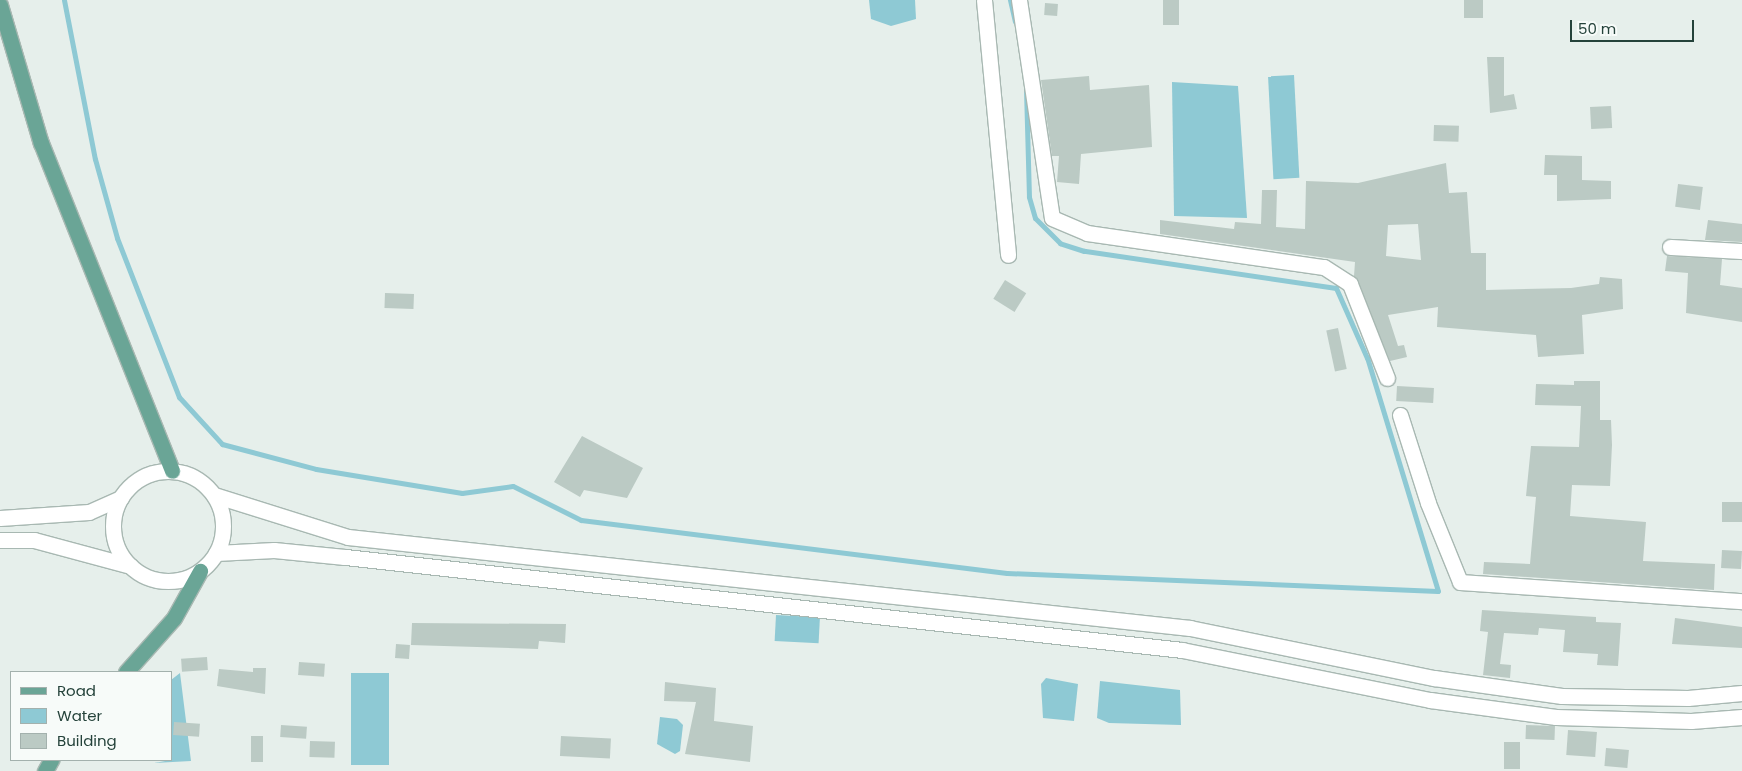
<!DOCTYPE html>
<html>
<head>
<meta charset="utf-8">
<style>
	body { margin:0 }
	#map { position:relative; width:1742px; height:771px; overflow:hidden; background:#e6efeb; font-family:Poppins,sans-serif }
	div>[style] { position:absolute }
	.water>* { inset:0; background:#8ec9d4; transform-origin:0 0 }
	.stream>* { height:5px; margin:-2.5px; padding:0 2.5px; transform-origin:2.5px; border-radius:2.5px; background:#8ec9d4 }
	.building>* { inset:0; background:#bbcac4; transform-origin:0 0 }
	.roads { filter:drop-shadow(1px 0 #a8b8b2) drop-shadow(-1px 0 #a8b8b2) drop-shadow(0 1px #a8b8b2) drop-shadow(0 -1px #a8b8b2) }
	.street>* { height:15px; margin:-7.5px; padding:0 7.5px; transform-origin:7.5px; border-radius:7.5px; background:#fff }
	.street>.ring { margin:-7.5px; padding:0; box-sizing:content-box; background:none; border:15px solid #fff; border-radius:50% }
	.primary>* { height:15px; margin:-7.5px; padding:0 7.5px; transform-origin:7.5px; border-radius:7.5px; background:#6aa596 }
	span { translate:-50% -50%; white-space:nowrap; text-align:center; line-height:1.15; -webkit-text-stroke:5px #f7fbf9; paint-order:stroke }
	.legend { position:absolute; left:10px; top:671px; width:162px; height:90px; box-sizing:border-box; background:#f7fbf9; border:1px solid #a3b1ad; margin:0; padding:6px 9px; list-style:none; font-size:15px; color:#24423a }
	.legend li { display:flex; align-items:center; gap:10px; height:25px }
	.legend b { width:25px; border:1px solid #a3b1ad }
	.scale { position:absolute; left:1570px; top:20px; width:124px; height:22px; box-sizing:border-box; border:2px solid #24423a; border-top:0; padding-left:6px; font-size:15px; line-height:18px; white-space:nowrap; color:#24423a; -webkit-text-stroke:4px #f7fbf9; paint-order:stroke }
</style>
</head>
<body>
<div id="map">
	<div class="water">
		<i style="clip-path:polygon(869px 0,915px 0,916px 19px,891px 26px,871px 19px)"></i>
		<i style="left:1294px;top:75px;width:103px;height:26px;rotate:87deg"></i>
		<i style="clip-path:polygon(1172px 82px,1238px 86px,1247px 218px,1174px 216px)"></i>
		<i style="left:776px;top:615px;width:44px;height:26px;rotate:3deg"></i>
		<i style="clip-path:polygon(180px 673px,191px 761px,154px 763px,171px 760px,171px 680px)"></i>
		<i style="left:389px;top:673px;width:92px;height:38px;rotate:90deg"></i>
		<i style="clip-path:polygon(1046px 678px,1078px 684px,1074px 721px,1043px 718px,1041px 684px)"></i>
		<i style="clip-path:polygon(1100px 681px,1180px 690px,1181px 725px,1109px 723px,1097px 718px)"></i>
		<i style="clip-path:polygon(660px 717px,677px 719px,683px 725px,680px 751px,675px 754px,657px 744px)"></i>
	</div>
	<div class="stream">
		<i style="left:64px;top:0;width:162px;rotate:79deg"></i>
		<i style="left:95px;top:159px;width:82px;rotate:74.4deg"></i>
		<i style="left:117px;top:238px;width:171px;rotate:68.7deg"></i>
		<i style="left:179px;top:397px;width:64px;rotate:47.5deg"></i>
		<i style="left:222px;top:444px;width:97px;rotate:14.9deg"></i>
		<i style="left:316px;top:469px;width:148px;rotate:9.3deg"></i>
		<i style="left:462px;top:493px;width:51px;rotate:-7.8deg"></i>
		<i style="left:513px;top:486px;width:76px;rotate:26.6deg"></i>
		<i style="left:581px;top:520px;width:429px;rotate:7.1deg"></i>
		<i style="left:1007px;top:573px;width:431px;rotate:2.4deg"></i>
		<i style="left:1438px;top:591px;width:244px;rotate:-106.9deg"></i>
		<i style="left:1367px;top:358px;width:77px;rotate:-113.9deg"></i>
		<i style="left:1336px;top:288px;width:255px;rotate:-171.6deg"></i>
		<i style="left:1084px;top:251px;width:25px;rotate:-162deg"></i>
		<i style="left:1060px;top:243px;width:35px;rotate:-135deg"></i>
		<i style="left:1035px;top:218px;width:22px;rotate:-106deg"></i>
		<i style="left:1029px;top:197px;width:109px;rotate:-91.6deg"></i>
		<i style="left:1010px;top:0;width:22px;rotate:77deg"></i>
	</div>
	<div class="building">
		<i style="left:1163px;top:0;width:16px;height:25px"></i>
		<i style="left:1464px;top:0;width:19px;height:18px"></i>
		<i style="left:1045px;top:3px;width:13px;height:12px;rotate:4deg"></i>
		<i style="clip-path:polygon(1487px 57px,1504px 57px,1504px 96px,1514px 94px,1517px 109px,1490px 113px)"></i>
		<i style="clip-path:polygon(1089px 76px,1090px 90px,1149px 85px,1152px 147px,1081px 154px,1079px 184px,1057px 182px,1059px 156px,1052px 156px,1041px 80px)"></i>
		<i style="left:1611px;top:106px;width:22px;height:21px;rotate:87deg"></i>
		<i style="left:1434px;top:125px;width:25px;height:16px;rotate:2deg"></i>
		<i style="clip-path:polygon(1545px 155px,1582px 156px,1582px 180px,1611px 181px,1611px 199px,1557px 201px,1557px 175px,1544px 175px)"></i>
		<i style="clip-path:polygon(evenodd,1446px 163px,1449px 193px,1467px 192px,1471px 253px,1486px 253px,1486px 290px,1571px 288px,1599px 284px,1600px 277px,1622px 279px,1623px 309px,1582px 315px,1584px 354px,1538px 357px,1536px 335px,1437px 327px,1438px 307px,1388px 315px,1398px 346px,1404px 345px,1407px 357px,1390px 361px,1354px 276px,1355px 262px,1160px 234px,1160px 220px,1234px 229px,1235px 222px,1261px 224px,1262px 190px,1277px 190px,1276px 227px,1305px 229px,1306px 181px,1358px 183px,1446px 163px,1418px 224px,1421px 260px,1386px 256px,1388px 225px,1418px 224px)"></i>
		<i style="left:1678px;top:184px;width:25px;height:23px;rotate:7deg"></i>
		<i style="clip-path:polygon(1708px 220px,1742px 224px,1742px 242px,1705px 240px)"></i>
		<i style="clip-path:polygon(1667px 256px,1722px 259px,1720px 285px,1742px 288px,1742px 322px,1686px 313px,1688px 273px,1665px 271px)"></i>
		<i style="left:1005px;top:280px;width:25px;height:22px;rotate:32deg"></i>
		<i style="left:385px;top:293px;width:29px;height:15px;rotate:2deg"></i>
		<i style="left:1338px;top:328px;width:42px;height:12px;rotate:78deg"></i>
		<i style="clip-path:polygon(1574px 381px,1600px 381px,1600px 420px,1611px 420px,1612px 445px,1610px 486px,1572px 485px,1570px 516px,1646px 522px,1643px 561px,1715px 564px,1714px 590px,1483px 574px,1484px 562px,1530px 564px,1536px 497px,1526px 496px,1531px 446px,1579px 447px,1581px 406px,1535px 405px,1536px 384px,1574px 385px)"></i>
		<i style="left:1397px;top:386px;width:37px;height:15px;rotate:3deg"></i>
		<i style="clip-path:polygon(582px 436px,643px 468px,627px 498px,584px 490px,580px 497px,554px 482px)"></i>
		<i style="left:1722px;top:502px;width:20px;height:20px"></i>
		<i style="left:1722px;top:550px;width:20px;height:18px;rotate:3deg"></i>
		<i style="clip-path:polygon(1482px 610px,1596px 617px,1596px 622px,1621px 623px,1618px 666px,1597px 665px,1598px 654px,1563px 652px,1565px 630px,1539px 628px,1538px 635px,1504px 633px,1500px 664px,1511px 665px,1510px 678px,1483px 675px,1488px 632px,1480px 631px)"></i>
		<i style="clip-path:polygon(1675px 618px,1742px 627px,1742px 648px,1672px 644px)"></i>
		<i style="clip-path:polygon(412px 623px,566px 624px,565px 643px,539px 641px,538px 649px,411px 645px)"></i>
		<i style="left:396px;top:644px;width:14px;height:14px;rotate:4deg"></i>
		<i style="left:207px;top:657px;width:13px;height:26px;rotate:86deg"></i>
		<i style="left:299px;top:662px;width:26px;height:13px;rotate:4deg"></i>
		<i style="clip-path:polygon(253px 668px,266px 668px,265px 694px,217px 686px,219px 669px,253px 672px)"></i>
		<i style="clip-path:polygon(665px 682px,716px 688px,714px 721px,753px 726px,750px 762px,685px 754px,696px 702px,664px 701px)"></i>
		<i style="left:174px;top:722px;width:26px;height:13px;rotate:4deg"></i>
		<i style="left:281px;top:725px;width:26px;height:12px;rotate:4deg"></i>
		<i style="left:1526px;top:725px;width:29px;height:14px;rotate:2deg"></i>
		<i style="left:1568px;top:730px;width:29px;height:25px;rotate:4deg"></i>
		<i style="left:251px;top:736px;width:12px;height:26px"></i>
		<i style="left:561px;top:736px;width:50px;height:20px;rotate:3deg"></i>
		<i style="left:310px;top:741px;width:25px;height:16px;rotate:2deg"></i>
		<i style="left:1504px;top:742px;width:16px;height:27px"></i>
		<i style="left:1606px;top:748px;width:23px;height:18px;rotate:5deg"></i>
	</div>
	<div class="roads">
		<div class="street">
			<i style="left:984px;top:0;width:256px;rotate:84.6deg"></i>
			<i style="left:1019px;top:0;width:220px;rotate:81.4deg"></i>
			<i style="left:1052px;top:218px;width:38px;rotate:23deg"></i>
			<i style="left:1087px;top:233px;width:239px;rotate:8.2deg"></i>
			<i style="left:1324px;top:267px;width:31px;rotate:33deg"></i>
			<i style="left:1350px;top:284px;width:101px;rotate:68.5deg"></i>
			<i style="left:1670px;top:247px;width:72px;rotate:3.2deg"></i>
			<i style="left:1400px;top:415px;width:92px;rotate:72.3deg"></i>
			<i style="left:1428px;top:503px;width:85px;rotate:67.9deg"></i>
			<i style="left:1460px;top:582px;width:283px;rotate:3.9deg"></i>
			<i class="ring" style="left:113px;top:471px;width:95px;height:95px"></i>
			<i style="left:214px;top:495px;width:140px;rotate:17.4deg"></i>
			<i style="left:348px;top:537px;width:847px;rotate:6.17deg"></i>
			<i style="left:1190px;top:628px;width:249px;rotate:11.6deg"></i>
			<i style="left:1434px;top:678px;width:129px;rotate:8deg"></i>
			<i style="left:1562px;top:696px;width:126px;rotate:0.9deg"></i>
			<i style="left:1688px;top:698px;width:54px;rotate:-5.3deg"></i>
			<i style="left:0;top:518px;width:89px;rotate:-3.9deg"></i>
			<i style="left:89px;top:512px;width:35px;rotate:-24deg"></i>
			<i style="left:0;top:540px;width:34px"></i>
			<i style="left:34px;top:540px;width:100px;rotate:15deg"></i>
			<i style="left:216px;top:553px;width:58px;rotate:-3deg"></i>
			<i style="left:274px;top:550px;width:71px;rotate:5.6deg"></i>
			<i style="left:345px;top:557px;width:842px;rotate:6.34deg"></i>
			<i style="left:1182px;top:650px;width:253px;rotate:11.4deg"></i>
			<i style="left:1430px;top:700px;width:127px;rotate:7.7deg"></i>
			<i style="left:1556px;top:717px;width:135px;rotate:1.7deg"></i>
			<i style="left:1691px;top:721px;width:51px;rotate:-4.5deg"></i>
		</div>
		<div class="primary">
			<i style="left:0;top:5px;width:144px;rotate:73.5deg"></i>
			<i style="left:41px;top:143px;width:353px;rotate:68.2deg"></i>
			<i style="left:126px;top:672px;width:72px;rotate:-48.4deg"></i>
			<i style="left:174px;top:618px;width:54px;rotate:-61deg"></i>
			<i style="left:45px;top:771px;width:13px;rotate:-61deg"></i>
		</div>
	</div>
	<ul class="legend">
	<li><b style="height:6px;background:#6aa596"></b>Road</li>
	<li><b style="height:14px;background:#8ec9d4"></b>Water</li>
	<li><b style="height:14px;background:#bbcac4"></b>Building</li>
	</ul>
	<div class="scale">50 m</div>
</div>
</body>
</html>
